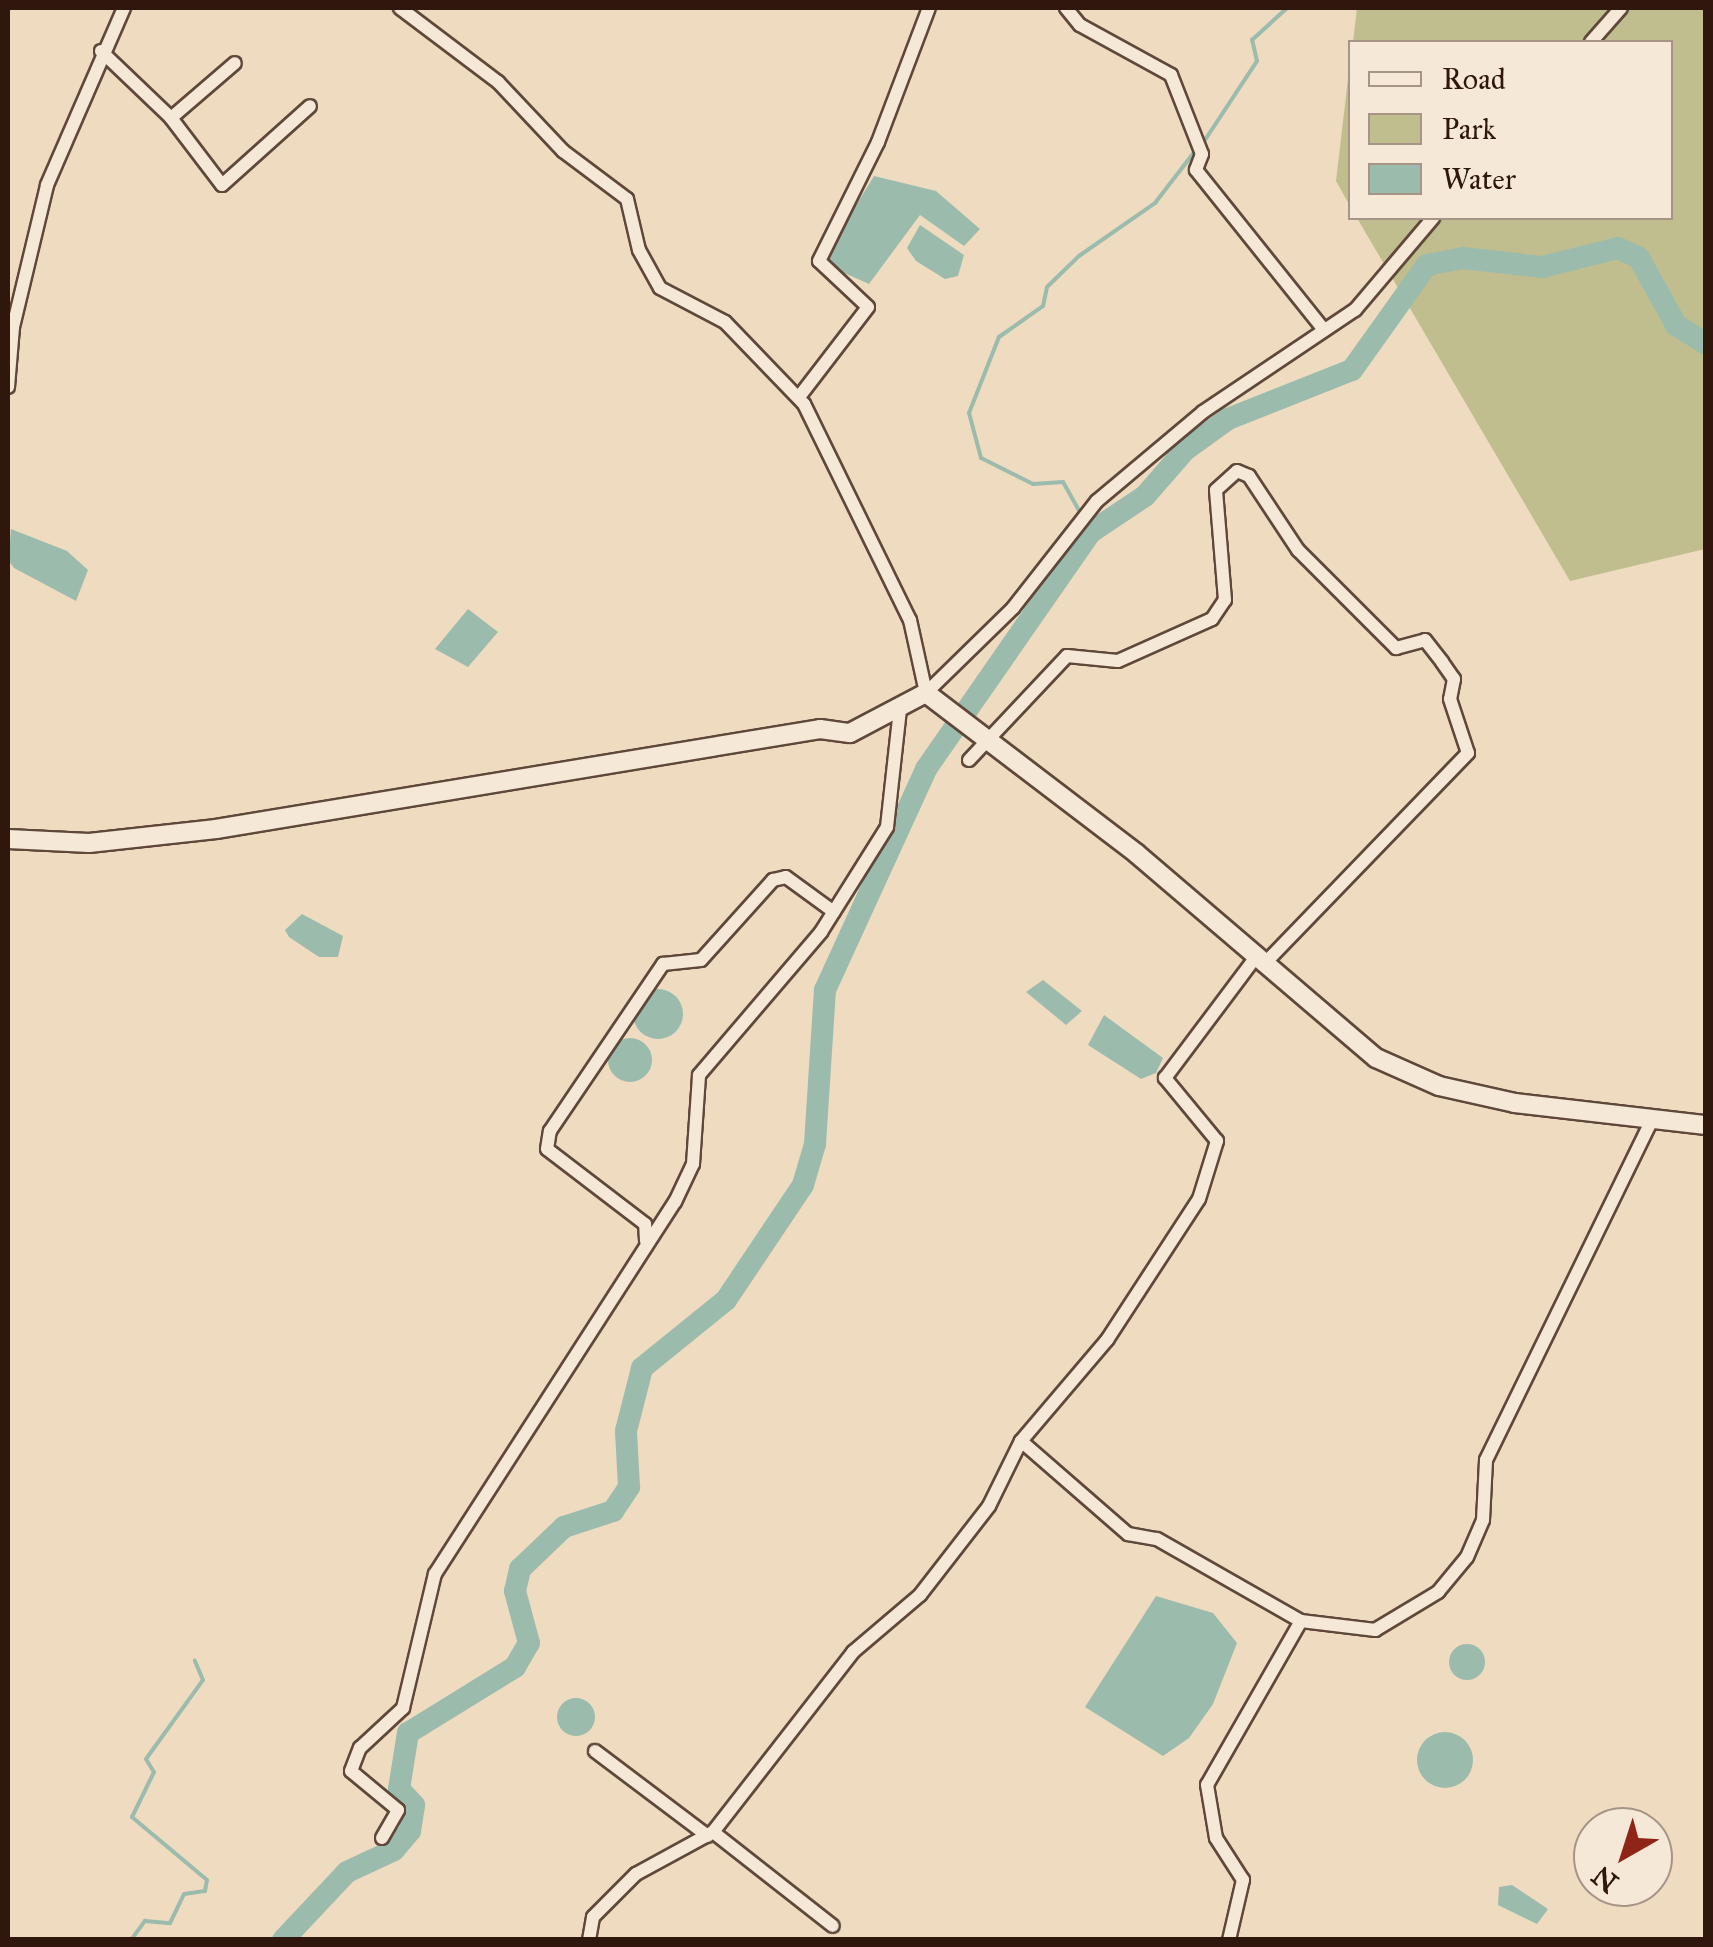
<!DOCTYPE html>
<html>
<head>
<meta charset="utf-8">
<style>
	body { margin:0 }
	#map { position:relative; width:1713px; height:1947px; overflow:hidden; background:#efdbc0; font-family:"IM FELL Great Primer",serif }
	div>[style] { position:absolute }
	.green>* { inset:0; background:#c0be8e }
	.water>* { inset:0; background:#9bbcac }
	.round { border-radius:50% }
	.stream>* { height:4px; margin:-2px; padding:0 2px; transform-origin:2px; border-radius:2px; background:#9bbcac }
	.river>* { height:22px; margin:-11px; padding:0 11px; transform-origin:11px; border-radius:11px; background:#9bbcac }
	.roads { filter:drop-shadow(2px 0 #5f483a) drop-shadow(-2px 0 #5f483a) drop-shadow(0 2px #5f483a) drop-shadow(0 -2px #5f483a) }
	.minor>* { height:12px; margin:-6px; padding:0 6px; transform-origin:6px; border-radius:6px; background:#f5e8d6 }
	.tertiary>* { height:18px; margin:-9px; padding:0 9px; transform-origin:9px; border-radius:9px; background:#f5e8d6 }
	span { translate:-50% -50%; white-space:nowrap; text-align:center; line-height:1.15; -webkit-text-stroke:9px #f5e8d6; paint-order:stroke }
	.frame { position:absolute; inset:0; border:10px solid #2f170d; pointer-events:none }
	.legend { position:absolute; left:1348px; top:40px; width:325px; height:180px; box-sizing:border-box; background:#f5e8d6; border:2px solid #a69486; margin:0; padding:12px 18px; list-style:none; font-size:30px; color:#2f170d }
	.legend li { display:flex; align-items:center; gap:20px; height:50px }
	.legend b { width:50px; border:2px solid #a69486 }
	.north { position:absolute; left:1573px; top:1807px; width:100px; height:100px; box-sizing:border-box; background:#f5e8d6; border:2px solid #a69486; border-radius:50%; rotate:219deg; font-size:28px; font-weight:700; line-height:40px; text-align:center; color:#2f170d }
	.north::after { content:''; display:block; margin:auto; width:35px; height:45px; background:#8f2418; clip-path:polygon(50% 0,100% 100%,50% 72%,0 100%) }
</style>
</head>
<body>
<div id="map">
	<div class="green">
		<i style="clip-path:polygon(1357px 8px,1705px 8px,1705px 549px,1570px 581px,1357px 218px,1670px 218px,1670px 42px,1353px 42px)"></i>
		<i style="clip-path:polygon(1350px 62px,1350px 206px,1336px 181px)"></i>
	</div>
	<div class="water">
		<i style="clip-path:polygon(874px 176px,936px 191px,980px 229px,964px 246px,920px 215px,869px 284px,842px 272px,824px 257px)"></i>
		<i style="clip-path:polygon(920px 225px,964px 255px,958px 276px,945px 279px,916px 261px,907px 248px)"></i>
		<i style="clip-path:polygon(11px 529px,67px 551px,88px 570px,76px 601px,14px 568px,8px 560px)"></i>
		<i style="clip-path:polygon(468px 609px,498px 632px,468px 667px,435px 649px)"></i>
		<i style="clip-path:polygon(302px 914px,343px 936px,338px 957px,319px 957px,289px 937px,285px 930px)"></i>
		<i style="clip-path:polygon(1043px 980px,1082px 1011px,1066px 1025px,1026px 992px)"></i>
		<i class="round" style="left:633px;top:989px;width:50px;height:50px"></i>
		<i style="clip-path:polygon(1104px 1015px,1163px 1058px,1156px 1073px,1141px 1079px,1088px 1045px)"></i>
		<i class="round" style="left:608px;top:1038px;width:44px;height:44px"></i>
		<i style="clip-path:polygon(1156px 1596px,1213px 1613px,1237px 1643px,1213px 1704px,1189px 1738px,1163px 1756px,1085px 1707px)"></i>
		<i class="round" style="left:1449px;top:1644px;width:36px;height:36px"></i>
		<i class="round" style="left:557px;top:1698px;width:38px;height:38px"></i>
		<i class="round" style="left:1417px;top:1732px;width:56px;height:56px"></i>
		<i style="clip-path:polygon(1512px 1885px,1548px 1909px,1537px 1924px,1498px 1905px,1499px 1887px)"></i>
	</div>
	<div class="stream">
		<i style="left:1203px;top:143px;width:98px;rotate:-56.6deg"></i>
		<i style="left:1257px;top:61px;width:22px;rotate:-103deg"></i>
		<i style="left:1252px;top:40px;width:47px;rotate:-42.4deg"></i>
		<i style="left:1091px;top:532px;width:57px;rotate:-119.2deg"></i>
		<i style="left:1063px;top:482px;width:30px;rotate:176deg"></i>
		<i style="left:1033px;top:484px;width:58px;rotate:-153.4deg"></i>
		<i style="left:981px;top:458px;width:47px;rotate:-104.9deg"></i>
		<i style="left:969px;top:413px;width:82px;rotate:-68.5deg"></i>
		<i style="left:999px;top:337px;width:54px;rotate:-35.2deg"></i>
		<i style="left:1043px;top:306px;width:19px;rotate:-78deg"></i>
		<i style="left:1047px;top:287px;width:45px;rotate:-44.1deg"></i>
		<i style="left:1079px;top:256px;width:93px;rotate:-34.9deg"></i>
		<i style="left:1155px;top:203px;width:66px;rotate:-52.4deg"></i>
		<i style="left:131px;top:1940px;width:24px;rotate:-54deg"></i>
		<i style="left:145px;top:1921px;width:25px;rotate:5deg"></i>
		<i style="left:170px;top:1923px;width:32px;rotate:-64deg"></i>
		<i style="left:184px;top:1894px;width:21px;rotate:-8deg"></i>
		<i style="left:205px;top:1891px;width:11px;rotate:-80deg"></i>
		<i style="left:207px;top:1880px;width:98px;rotate:-140deg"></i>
		<i style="left:132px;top:1817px;width:50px;rotate:-63.9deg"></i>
		<i style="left:154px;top:1772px;width:15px;rotate:-122deg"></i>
		<i style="left:146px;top:1759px;width:97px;rotate:-54.2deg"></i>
		<i style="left:203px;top:1680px;width:21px;rotate:-113deg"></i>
	</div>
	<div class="river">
		<i style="left:283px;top:1940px;width:93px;rotate:-46.7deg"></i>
		<i style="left:347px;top:1872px;width:52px;rotate:-25.1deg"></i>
		<i style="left:394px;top:1850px;width:25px;rotate:-50deg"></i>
		<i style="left:410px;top:1831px;width:26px;rotate:-81deg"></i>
		<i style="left:414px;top:1805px;width:22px;rotate:-133deg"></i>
		<i style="left:399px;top:1789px;width:57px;rotate:-80.9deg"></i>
		<i style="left:408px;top:1733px;width:126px;rotate:-31.7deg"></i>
		<i style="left:515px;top:1667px;width:28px;rotate:-60deg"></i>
		<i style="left:529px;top:1643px;width:54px;rotate:-105.1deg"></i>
		<i style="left:515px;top:1591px;width:23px;rotate:-77deg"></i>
		<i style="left:520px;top:1569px;width:61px;rotate:-43.7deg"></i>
		<i style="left:564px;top:1527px;width:52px;rotate:-18.1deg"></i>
		<i style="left:613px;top:1511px;width:29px;rotate:-56deg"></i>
		<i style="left:629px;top:1487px;width:56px;rotate:-93.1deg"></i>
		<i style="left:626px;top:1431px;width:65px;rotate:-75.7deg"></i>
		<i style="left:642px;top:1368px;width:108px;rotate:-39deg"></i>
		<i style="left:726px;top:1300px;width:138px;rotate:-56.2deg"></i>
		<i style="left:803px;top:1185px;width:43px;rotate:-73.7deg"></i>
		<i style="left:815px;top:1144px;width:154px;rotate:-86.3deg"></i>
		<i style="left:825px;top:990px;width:243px;rotate:-65.4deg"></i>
		<i style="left:926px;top:769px;width:289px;rotate:-55.2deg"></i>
		<i style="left:1091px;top:532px;width:65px;rotate:-33.7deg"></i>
		<i style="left:1145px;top:496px;width:61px;rotate:-49deg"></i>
		<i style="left:1185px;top:450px;width:53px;rotate:-35.8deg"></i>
		<i style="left:1228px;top:419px;width:133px;rotate:-21.6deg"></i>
		<i style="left:1352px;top:370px;width:129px;rotate:-54.5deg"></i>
		<i style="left:1427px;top:265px;width:37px;rotate:-11deg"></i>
		<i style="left:1463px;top:258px;width:80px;rotate:6.5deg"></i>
		<i style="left:1542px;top:267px;width:78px;rotate:-14deg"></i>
		<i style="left:1618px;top:248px;width:23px;rotate:25deg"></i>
		<i style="left:1639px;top:258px;width:77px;rotate:61.1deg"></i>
		<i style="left:1676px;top:325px;width:36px;rotate:32deg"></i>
	</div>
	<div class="roads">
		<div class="minor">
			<i style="left:400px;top:8px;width:123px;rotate:37.1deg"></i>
			<i style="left:498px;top:82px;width:95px;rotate:46.7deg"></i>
			<i style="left:563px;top:151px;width:80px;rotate:36.9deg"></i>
			<i style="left:627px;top:199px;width:52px;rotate:76.8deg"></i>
			<i style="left:639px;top:250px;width:43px;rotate:61.1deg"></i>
			<i style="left:660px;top:288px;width:73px;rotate:27.6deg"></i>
			<i style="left:725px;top:322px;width:114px;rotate:46.1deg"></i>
			<i style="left:804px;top:404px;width:241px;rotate:63.9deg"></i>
			<i style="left:910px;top:620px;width:75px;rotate:77.6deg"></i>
			<i style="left:1066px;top:8px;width:22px;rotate:51deg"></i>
			<i style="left:1080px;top:25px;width:104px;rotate:28.8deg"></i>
			<i style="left:1171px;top:75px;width:85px;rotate:68.6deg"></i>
			<i style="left:1202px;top:154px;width:17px;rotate:111deg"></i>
			<i style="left:1196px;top:170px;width:205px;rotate:51.3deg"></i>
			<i style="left:1591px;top:42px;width:45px;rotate:-48.6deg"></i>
			<i style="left:101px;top:51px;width:97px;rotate:43.7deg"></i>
			<i style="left:171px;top:118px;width:84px;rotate:52.7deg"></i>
			<i style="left:222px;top:185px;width:118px;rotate:-41.9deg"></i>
			<i style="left:171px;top:118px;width:84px;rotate:-40.7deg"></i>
			<i style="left:8px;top:387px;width:60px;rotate:-85.2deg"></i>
			<i style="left:13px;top:327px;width:146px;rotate:-76.5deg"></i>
			<i style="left:47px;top:185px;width:193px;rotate:-66.5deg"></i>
			<i style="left:799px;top:397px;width:113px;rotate:-52.5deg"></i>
			<i style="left:868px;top:307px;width:67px;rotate:-136.8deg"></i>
			<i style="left:819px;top:261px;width:133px;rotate:-63.6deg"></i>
			<i style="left:878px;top:142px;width:143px;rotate:-69.2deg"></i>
			<i style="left:926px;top:693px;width:122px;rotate:-44.3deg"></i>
			<i style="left:1013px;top:608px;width:136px;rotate:-51.9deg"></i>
			<i style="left:1097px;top:501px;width:138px;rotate:-40deg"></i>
			<i style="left:1203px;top:412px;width:183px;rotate:-33.9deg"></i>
			<i style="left:1355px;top:310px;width:121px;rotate:-49.7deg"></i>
			<i style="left:969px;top:760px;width:143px;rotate:-46.7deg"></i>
			<i style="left:1067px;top:656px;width:51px;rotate:5.6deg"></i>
			<i style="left:1118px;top:661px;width:103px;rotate:-24.1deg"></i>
			<i style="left:1212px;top:619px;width:23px;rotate:-56deg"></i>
			<i style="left:1225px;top:600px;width:110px;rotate:-94.7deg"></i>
			<i style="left:1216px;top:490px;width:28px;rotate:-42deg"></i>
			<i style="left:1237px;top:471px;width:13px;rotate:23deg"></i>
			<i style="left:1249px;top:476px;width:89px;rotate:56.5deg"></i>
			<i style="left:1298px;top:550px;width:139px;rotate:45deg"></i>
			<i style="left:1396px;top:648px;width:30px;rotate:-15deg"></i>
			<i style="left:1425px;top:640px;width:28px;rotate:52deg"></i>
			<i style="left:1442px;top:662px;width:21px;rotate:55deg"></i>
			<i style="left:1454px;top:679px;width:20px;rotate:101deg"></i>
			<i style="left:1450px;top:699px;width:57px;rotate:71.6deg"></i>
			<i style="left:1468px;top:753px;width:295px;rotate:134deg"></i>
			<i style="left:646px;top:1241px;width:17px;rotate:-93deg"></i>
			<i style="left:645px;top:1224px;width:123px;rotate:-142.6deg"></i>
			<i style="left:547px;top:1149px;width:18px;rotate:-81deg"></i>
			<i style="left:550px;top:1131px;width:202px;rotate:-55.9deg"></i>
			<i style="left:663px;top:964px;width:38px;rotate:-6deg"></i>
			<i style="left:701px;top:960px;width:108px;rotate:-48deg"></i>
			<i style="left:773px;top:880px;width:13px;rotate:-13deg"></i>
			<i style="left:786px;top:877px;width:59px;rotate:36.1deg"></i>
			<i style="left:1021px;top:1441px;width:133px;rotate:-49.6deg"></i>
			<i style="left:1107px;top:1340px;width:168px;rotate:-56.9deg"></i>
			<i style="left:1199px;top:1199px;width:61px;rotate:-72.8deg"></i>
			<i style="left:1217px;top:1141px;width:82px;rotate:-129.5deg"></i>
			<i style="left:1165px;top:1078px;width:150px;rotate:-53.1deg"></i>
			<i style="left:595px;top:1751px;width:141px;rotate:37deg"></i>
			<i style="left:713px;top:1832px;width:152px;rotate:38.1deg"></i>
			<i style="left:382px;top:1838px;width:32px;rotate:-60deg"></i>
			<i style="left:398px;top:1810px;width:61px;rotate:-140.3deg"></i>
			<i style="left:351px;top:1771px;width:25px;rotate:-69deg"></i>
			<i style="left:360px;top:1748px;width:59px;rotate:-42.9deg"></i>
			<i style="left:403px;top:1708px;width:138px;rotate:-76.6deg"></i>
			<i style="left:435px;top:1574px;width:443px;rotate:-57.2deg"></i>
			<i style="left:675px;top:1202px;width:42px;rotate:-64.7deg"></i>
			<i style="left:693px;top:1164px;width:89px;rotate:-86.1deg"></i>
			<i style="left:699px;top:1075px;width:188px;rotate:-49.5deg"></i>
			<i style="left:821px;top:932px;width:124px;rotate:-57.8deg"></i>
			<i style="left:887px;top:827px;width:119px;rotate:-83.7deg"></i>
			<i style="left:589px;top:1940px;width:23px;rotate:-80deg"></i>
			<i style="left:593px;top:1917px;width:61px;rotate:-45deg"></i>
			<i style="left:636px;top:1874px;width:88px;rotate:-28.6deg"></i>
			<i style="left:713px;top:1832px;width:228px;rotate:-52.1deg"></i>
			<i style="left:853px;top:1652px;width:88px;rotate:-40.4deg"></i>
			<i style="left:920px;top:1595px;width:113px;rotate:-52.2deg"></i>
			<i style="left:989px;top:1506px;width:72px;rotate:-63.8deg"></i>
			<i style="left:1021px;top:1441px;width:142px;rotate:41deg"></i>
			<i style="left:1128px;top:1534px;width:29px;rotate:10deg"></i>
			<i style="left:1157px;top:1539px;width:166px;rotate:29.7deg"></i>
			<i style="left:1229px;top:1940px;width:62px;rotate:-76.9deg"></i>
			<i style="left:1243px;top:1880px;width:50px;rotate:-122.7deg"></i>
			<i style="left:1216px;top:1838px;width:54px;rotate:-99.6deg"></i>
			<i style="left:1207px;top:1785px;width:189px;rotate:-60.2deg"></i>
			<i style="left:1301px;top:1621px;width:75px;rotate:6.9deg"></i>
			<i style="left:1375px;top:1630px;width:74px;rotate:-31.1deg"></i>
			<i style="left:1438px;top:1592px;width:45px;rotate:-50.4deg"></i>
			<i style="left:1467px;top:1557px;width:40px;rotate:-66.6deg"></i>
			<i style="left:1483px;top:1520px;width:60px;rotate:-87.1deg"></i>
			<i style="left:1486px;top:1460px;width:376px;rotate:-64deg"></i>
		</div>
		<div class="tertiary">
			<i style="left:8px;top:839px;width:81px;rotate:2.8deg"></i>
			<i style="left:89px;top:843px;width:128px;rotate:-6.3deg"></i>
			<i style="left:216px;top:829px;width:612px;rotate:-9.4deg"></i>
			<i style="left:820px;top:729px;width:30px;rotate:8deg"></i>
			<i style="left:850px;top:733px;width:86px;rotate:-27.8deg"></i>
			<i style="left:926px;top:693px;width:265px;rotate:37.3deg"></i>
			<i style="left:1137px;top:854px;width:314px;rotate:40.5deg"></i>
			<i style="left:1376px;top:1058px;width:69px;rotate:24deg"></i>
			<i style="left:1439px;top:1086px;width:78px;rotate:12.6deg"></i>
			<i style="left:1515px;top:1103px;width:192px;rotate:6.6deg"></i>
		</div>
	</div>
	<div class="frame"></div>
	<ul class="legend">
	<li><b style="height:12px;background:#f5e8d6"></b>Road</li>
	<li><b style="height:28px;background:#c0be8e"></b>Park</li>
	<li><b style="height:28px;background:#9bbcac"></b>Water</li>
	</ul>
	<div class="north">N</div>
</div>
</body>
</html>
